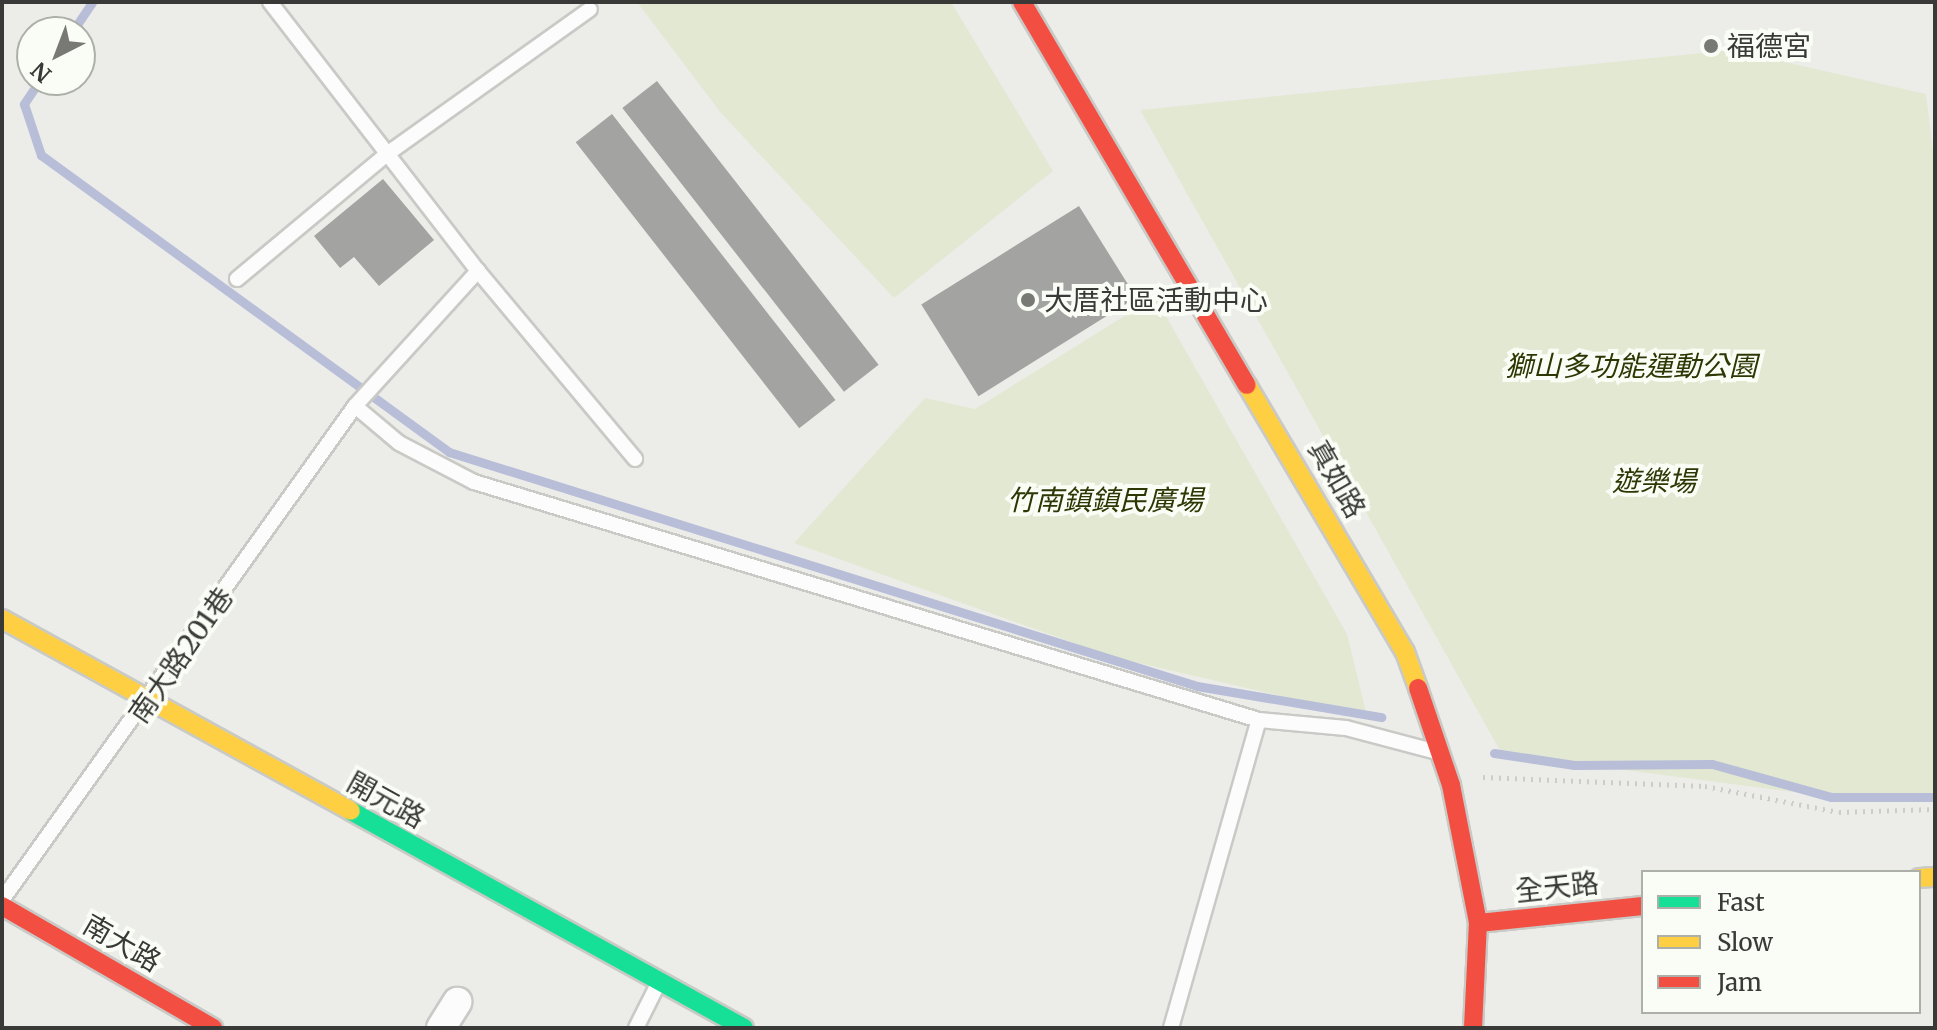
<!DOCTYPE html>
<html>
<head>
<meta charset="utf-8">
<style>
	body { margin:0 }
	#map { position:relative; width:1937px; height:1030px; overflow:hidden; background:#ecede9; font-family:Merriweather,"Noto Sans TC",serif }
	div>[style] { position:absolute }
	.green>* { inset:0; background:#e3e8d3 }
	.stream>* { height:9px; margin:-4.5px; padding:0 4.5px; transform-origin:4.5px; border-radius:4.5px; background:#b8bed8 }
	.building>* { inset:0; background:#a3a4a2; transform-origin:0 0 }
	.path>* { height:5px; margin-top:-2.5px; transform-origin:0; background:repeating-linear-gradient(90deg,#ccc 0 2px,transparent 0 8px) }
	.roads { filter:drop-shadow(2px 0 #c9cac6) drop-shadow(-2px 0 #c9cac6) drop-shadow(0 2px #c9cac6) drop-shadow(0 -2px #c9cac6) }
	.lane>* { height:14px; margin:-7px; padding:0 7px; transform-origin:7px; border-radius:7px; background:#fcfcfc }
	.street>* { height:28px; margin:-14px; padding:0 14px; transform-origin:14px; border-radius:14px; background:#fcfcfc }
	.fast>* { height:18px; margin:-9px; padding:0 9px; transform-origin:9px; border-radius:9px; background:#16e098 }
	.slow>* { height:18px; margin:-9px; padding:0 9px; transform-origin:9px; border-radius:9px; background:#ffcf43 }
	.jam>* { height:18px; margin:-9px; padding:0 9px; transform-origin:9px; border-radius:9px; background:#f24e42 }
	.dots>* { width:22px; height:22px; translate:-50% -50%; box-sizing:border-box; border:4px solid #fafdf5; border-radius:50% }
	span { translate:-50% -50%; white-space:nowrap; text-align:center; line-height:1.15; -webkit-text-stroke:8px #fafdf5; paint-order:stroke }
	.poi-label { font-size:28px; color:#393a37 }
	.left { translate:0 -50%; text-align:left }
	.park-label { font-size:28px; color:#2e3604; font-style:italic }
	.street-label { font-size:28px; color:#393a37 }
	.frame { position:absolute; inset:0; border:4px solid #393a37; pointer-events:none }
	.legend { position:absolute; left:1641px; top:870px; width:280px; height:144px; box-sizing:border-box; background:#fafdf5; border:2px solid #adafa9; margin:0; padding:10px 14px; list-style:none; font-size:24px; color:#393a37 }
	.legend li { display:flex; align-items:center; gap:16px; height:40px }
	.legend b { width:40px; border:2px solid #adafa9 }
	.north { position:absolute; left:16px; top:16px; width:80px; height:80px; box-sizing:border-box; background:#fafdf5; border:2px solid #adafa9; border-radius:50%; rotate:222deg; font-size:22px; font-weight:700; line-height:32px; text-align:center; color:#393a37 }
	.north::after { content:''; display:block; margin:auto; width:28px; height:36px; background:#787975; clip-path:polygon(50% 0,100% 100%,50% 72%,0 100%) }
</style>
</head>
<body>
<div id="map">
	<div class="green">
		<i style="clip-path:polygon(637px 2px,951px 2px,1053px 171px,894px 298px,721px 113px)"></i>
		<i style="clip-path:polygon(1731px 50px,1926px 94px,1935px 167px,1935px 802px,1831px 797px,1502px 754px,1140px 110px)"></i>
		<i style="clip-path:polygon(1155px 297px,1347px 634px,1367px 716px,1113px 657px,794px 543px,925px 398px,975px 409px)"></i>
	</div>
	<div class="stream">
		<i style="left:72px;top:32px;width:36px;rotate:-56deg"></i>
		<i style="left:40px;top:80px;width:29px;rotate:124deg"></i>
		<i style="left:24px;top:104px;width:54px;rotate:71.6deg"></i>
		<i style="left:41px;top:155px;width:505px;rotate:36.05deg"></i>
		<i style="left:449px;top:452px;width:784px;rotate:17.37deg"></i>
		<i style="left:1197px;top:686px;width:187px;rotate:9.6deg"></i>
		<i style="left:1494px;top:753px;width:81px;rotate:8.5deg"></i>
		<i style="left:1574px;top:765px;width:138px;rotate:-0.4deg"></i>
		<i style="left:1712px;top:764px;width:123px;rotate:15.5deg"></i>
		<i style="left:1831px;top:797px;width:104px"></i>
	</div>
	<div class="building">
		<i style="left:657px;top:81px;width:360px;height:44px;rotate:52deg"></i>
		<i style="left:612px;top:114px;width:363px;height:46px;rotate:52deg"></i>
		<i style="clip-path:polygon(383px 179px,434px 240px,379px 286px,354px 257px,340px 268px,314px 236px)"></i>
		<i style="left:1079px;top:206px;width:108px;height:186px;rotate:58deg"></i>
	</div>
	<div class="path">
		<i style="left:1483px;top:777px;width:222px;rotate:2.3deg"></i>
		<i style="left:1705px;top:786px;width:136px;rotate:11deg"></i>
		<i style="left:1839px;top:812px;width:96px;rotate:-1.8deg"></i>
	</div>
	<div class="roads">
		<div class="lane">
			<i style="left:270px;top:2px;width:340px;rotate:52.3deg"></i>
			<i style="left:237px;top:279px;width:195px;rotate:-39.8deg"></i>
			<i style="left:387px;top:154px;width:249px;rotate:-35.5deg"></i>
			<i style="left:355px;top:406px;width:57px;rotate:40.1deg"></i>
			<i style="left:399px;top:443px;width:85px;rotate:27.5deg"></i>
			<i style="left:474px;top:482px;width:820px;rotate:16.87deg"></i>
			<i style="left:1259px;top:720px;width:87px;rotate:5.3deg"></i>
			<i style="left:1346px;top:728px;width:90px;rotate:14.8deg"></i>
			<i style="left:2px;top:900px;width:607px;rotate:-54.45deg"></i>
			<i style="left:355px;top:406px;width:183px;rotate:-47.7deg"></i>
			<i style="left:478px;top:271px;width:245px;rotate:50.1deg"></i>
			<i style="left:636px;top:1028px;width:51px;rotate:-63.4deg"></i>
			<i style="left:1171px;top:1028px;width:320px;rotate:-74.1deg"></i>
		</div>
		<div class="street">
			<i style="left:441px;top:1028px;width:31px;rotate:-58deg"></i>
		</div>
		<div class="fast">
			<i style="left:351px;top:811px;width:449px;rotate:28.9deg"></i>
		</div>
		<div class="slow">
			<i style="left:1247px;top:385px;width:310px;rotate:59.4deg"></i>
			<i style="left:1405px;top:652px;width:38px;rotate:70deg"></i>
			<i style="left:2px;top:619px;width:398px;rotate:28.8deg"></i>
			<i style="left:1919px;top:878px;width:16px;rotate:-4deg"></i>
		</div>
		<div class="jam">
			<i style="left:1022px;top:2px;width:444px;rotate:59.6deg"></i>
			<i style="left:1418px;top:688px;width:102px;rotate:71.2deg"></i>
			<i style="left:1451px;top:785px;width:141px;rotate:78.9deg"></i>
			<i style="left:2px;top:906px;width:244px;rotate:30deg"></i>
			<i style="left:1473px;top:1028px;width:105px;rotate:-87.3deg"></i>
			<i style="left:1478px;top:923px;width:166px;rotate:-5.9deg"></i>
		</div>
	</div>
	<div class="dots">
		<i style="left:1711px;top:46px;background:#787975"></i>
		<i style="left:1028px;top:300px;background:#787975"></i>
	</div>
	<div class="poi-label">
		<span class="left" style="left:1727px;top:46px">福德宮</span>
		<span class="left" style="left:1044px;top:300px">大厝社區活動中心</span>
	</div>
	<div class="park-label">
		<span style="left:1631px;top:366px">獅山多功能運動公園</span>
		<span style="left:1654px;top:481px">遊樂場</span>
		<span style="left:1105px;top:500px">竹南鎮鎮民廣場</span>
	</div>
	<div class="street-label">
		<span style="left:1337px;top:479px;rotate:60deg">真如路</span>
		<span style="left:181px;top:655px;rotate:-55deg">南大路201巷</span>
		<span style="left:386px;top:800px;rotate:29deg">開元路</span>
		<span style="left:1557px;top:887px;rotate:-6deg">全天路</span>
		<span style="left:122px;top:943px;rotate:30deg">南大路</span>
	</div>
	<div class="frame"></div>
	<ul class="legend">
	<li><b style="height:10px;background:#16e098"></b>Fast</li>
	<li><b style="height:10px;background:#ffcf43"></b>Slow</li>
	<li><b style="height:10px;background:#f24e42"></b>Jam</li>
	</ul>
	<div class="north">N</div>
</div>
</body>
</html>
